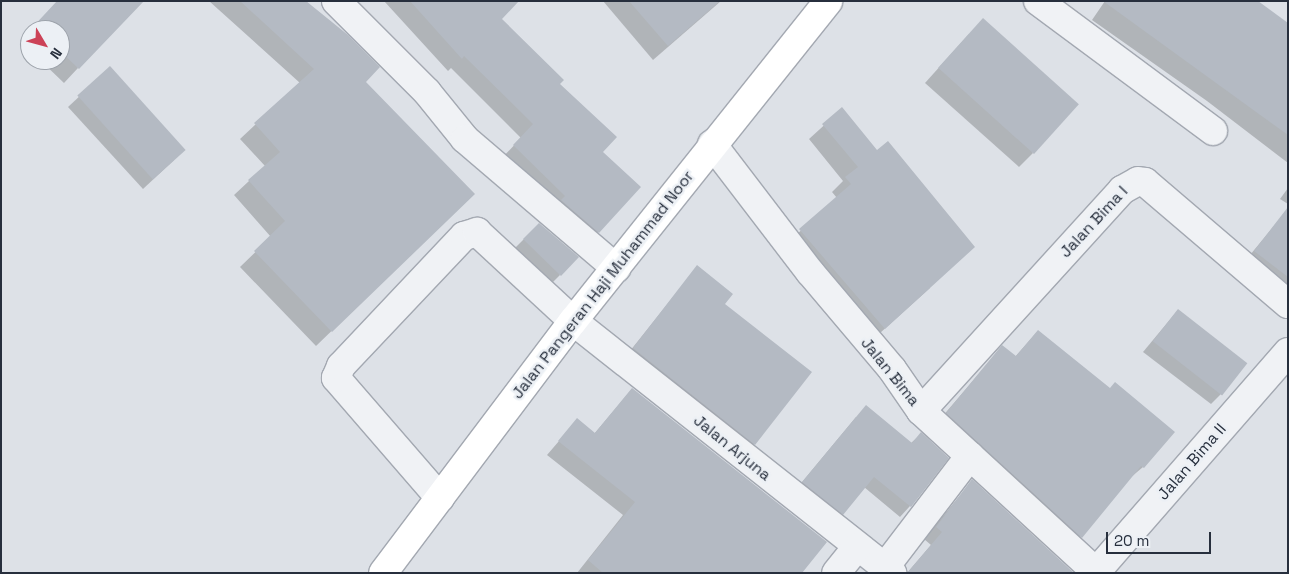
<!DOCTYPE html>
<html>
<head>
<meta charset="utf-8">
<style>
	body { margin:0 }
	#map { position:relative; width:1289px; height:574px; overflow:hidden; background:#dde1e7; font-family:"Space Grotesk",sans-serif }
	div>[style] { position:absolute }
	.shadow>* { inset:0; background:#0003 }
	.building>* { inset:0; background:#b4bac3; transform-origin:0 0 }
	.roads { filter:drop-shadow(1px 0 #a3a8b1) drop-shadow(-1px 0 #a3a8b1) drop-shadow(0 1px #a3a8b1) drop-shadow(0 -1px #a3a8b1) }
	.minor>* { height:28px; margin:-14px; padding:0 14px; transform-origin:14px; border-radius:14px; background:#f0f2f5 }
	.major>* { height:28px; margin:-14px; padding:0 14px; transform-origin:14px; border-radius:14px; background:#fff }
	span { translate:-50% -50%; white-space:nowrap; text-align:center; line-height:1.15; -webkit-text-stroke:5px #ecf0f5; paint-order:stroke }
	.street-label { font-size:16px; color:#272f3d }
	.frame { position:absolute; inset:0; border:2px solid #272f3d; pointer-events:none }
	.north { position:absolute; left:20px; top:20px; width:50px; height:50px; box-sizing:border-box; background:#ecf0f5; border:1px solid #9da3ab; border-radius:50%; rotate:127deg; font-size:14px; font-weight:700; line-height:20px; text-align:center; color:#272f3d }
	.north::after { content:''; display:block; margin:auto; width:18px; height:22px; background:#cc4257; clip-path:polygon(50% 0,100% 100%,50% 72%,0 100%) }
	.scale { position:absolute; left:1106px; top:532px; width:105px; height:22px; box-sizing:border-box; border:2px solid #272f3d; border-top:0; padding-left:6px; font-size:15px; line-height:18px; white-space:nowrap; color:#272f3d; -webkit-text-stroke:4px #ecf0f5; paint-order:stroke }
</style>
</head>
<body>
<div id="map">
	<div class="shadow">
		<i style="clip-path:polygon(58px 1px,78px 68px,64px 83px,40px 60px,60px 60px,60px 30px,31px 30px)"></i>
		<i style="clip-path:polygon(209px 1px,306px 1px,458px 209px,316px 346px,240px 267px,271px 237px,234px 195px,265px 166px,240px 139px,300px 83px)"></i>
		<i style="clip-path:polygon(384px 1px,517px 1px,500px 19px,558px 84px,601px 152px,598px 232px,585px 245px,501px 159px,521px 138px,451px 68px,448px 71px)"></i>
		<i style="clip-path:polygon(603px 1px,721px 1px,653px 60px)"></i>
		<i style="clip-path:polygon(1105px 1px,1288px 25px,1288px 163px,1207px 101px,1092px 20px)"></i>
		<i style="clip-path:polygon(30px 31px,30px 50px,20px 41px)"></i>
		<i style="clip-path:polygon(969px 34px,1033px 153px,1019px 167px,925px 83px)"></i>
		<i style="clip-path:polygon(110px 68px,174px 160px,143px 189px,68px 107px)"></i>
		<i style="clip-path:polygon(842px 109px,930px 288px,870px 342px,786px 244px,837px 198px,832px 192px,843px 181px,809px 139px)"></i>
		<i style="clip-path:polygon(1288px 188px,1288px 204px,1280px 199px)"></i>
		<i style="clip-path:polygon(1287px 210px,1288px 211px,1288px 302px,1241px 266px)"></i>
		<i style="clip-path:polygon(539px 224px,560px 275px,550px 285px,513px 250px)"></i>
		<i style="clip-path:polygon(697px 267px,724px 304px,754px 444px,742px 456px,622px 361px)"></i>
		<i style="clip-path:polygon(1178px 310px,1221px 394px,1211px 404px,1143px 352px)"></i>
		<i style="clip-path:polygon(1038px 331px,1143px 467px,1130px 478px,1070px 549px,935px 425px,1002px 347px,1015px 357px)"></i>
		<i style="clip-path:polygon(632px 389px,801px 573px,577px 573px,623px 515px,547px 455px,577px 420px,594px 434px)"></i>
		<i style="clip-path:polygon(856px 417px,911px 443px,921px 434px,910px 506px,900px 517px,864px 487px,832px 524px,793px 493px)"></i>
		<i style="clip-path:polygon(972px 481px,1068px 573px,907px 573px,931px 545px,924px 539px)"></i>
	</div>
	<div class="building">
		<i style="clip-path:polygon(57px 1px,144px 1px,79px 69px,60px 51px,60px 30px,30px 30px)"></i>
		<i style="clip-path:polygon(240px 1px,306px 1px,348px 35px,380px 67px,366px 82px,475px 194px,332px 332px,254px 251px,285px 221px,248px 180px,280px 152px,254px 123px,314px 69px)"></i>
		<i style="clip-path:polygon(410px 1px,519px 1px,502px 19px,564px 80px,560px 84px,617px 137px,603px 152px,641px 187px,599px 233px,561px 200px,565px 196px,513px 145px,533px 124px,464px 56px,462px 59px)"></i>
		<i style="clip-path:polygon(629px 1px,720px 1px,668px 46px)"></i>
		<i style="clip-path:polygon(1103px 1px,1258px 1px,1288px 23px,1288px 135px)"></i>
		<i style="left:983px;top:18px;width:129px;height:67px;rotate:42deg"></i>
		<i style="left:110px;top:66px;width:113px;height:44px;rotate:48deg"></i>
		<i style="clip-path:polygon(842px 107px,877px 150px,888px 141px,975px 247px,885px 329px,799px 229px,851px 184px,845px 177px,858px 167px,822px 124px)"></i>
		<i style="clip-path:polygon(1288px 207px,1288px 277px,1254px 251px)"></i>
		<i style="clip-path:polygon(539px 223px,579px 257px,561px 276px,523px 239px)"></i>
		<i style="clip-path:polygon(697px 265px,733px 294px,725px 304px,812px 372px,755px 445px,633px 348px)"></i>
		<i style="left:1178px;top:309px;width:88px;height:41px;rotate:38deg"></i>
		<i style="clip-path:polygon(1038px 330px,1110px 388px,1115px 382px,1175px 432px,1144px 468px,1141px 466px,1082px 538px,946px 413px,1002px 345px,1016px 356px)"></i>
		<i style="clip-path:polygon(632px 388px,827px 542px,802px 573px,603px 573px,588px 560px,635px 502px,558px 441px,577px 418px,595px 433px)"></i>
		<i style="clip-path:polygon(866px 405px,912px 443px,921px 432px,949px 458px,911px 507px,874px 477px,843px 515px,802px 482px)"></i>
		<i style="clip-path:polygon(972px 479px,1074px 573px,907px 573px,942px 532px,936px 527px)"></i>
	</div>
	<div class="roads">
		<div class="minor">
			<i style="left:336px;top:1px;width:129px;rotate:45deg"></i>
			<i style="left:427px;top:92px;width:60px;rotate:51deg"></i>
			<i style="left:465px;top:139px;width:199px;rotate:40.5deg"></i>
			<i style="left:1038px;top:1px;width:218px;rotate:36.6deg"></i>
			<i style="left:712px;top:144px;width:161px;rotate:52.6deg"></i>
			<i style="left:810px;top:272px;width:127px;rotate:49.8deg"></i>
			<i style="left:892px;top:369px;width:51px;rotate:55.4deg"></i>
			<i style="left:921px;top:411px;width:239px;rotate:42.6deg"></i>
			<i style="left:921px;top:411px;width:299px;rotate:-47.7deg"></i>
			<i style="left:1122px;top:190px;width:18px;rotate:-29deg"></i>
			<i style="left:1138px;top:181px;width:7px;rotate:8deg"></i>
			<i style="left:1145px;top:182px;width:188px;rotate:40.5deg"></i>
			<i style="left:440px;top:498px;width:159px;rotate:-130.9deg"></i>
			<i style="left:336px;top:378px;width:13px;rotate:-67deg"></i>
			<i style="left:341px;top:366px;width:179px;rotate:-46.6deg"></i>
			<i style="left:464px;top:236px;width:14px;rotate:-17deg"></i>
			<i style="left:477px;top:232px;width:131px;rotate:42.8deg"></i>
			<i style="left:573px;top:321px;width:407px;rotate:38.3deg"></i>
			<i style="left:885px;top:567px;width:140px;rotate:-52.6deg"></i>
			<i style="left:1096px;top:572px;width:292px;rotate:-48.9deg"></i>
			<i style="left:836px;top:573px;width:33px;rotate:-51deg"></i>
		</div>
		<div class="major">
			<i style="left:383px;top:573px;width:316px;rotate:-53deg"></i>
			<i style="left:573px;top:321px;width:409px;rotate:-51.4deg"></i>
		</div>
	</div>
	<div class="street-label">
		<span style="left:1094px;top:222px;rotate:-47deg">Jalan Bima I</span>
		<span style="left:603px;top:285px;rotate:-52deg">Jalan Pangeran Haji Muhammad Noor</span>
		<span style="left:890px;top:372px;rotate:51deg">Jalan Bima</span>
		<span style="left:732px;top:448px;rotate:39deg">Jalan Arjuna</span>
		<span style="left:1192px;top:462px;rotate:-49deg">Jalan Bima II</span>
	</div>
	<div class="frame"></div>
	<div class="north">N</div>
	<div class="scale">20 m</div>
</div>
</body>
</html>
